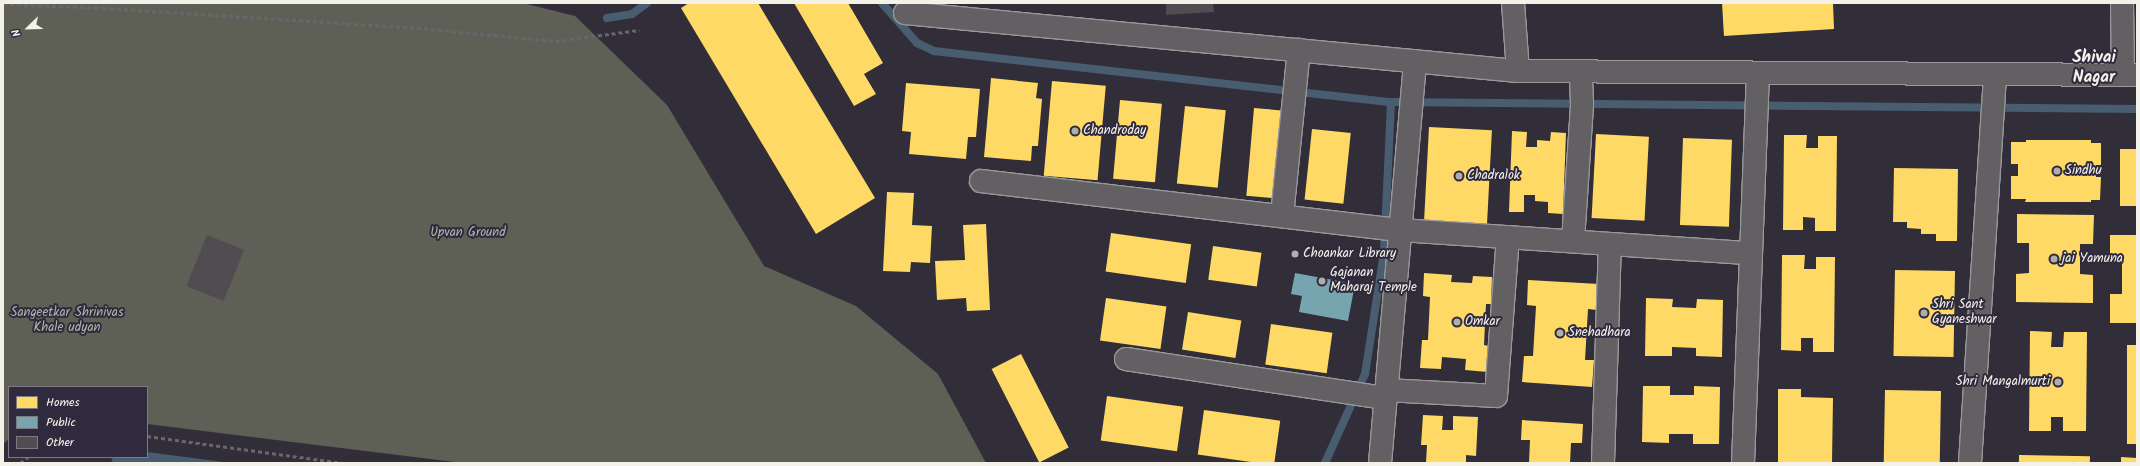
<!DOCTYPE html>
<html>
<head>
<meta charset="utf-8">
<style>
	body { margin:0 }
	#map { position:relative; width:2140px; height:466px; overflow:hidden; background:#312e39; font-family:Kalam,sans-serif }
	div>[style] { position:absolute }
	.green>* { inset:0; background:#5e6056 }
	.water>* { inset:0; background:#495d70 }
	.homes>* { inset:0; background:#ffd966; transform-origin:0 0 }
	.public>* { inset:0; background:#76a5af }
	.stream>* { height:8px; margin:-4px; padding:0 4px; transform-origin:4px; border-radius:4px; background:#495d70 }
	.building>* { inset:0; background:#514b52; transform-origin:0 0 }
	.path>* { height:2.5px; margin-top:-1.25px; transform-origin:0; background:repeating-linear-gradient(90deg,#68666b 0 4px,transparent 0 7px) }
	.roads { filter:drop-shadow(1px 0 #9a989b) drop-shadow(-1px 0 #9a989b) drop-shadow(0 1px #9a989b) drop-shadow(0 -1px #9a989b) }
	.minor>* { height:22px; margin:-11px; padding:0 11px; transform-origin:11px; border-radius:11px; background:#626063 }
	.dots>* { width:11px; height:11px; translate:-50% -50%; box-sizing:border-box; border:2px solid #2f2a3d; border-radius:50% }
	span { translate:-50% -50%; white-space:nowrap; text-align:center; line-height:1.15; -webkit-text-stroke:4px #2f2a3d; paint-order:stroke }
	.poi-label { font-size:13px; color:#f4f1e8 }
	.left { translate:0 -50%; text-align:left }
	.right { translate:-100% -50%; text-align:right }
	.park-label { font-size:13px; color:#b4b3a8 }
	.district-label { font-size:17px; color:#f4f1e8; font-weight:700 }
	.frame { position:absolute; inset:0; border:4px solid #f4f1e8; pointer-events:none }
	.legend { position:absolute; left:8px; top:386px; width:140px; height:72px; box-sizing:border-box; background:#2f2a3d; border:1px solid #7e7a81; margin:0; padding:5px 7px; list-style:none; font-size:12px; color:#f4f1e8 }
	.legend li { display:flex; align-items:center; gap:8px; height:20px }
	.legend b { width:20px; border:1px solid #7e7a81 }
	.north { position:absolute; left:8px; top:8px; width:40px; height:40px; -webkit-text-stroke:3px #2f2a3d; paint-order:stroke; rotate:247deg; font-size:11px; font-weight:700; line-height:16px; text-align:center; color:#f4f1e8 }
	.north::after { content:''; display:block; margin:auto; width:14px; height:18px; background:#f4f1e8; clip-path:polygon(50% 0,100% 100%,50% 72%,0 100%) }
</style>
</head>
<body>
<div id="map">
	<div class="green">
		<i style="clip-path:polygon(3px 3px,523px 3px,575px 16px,667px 105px,764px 266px,856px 306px,938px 374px,986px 463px,463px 463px,147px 424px,147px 387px,9px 387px,9px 439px,3px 444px)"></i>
	</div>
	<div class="water">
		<i style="clip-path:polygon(147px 452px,231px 463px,113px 463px,111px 457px,147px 457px)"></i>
	</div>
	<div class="homes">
		<i style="clip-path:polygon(689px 3px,758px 3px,875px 198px,816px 234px,681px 8px)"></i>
		<i style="clip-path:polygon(794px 3px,848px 3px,883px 63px,864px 74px,876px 94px,854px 106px)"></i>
		<i style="clip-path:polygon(1722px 3px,1833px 3px,1834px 29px,1724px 36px)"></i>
		<i style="clip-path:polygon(991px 78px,1038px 83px,1036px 98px,1042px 99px,1038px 146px,1032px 146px,1031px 161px,984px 157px)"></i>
		<i style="left:1052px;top:81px;width:54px;height:95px;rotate:5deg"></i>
		<i style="clip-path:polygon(906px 83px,980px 89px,976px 137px,968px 137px,966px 159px,909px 154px,911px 132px,902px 131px)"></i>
		<i style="left:1120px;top:100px;width:42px;height:79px;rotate:5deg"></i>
		<i style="left:1185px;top:106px;width:41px;height:78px;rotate:6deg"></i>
		<i style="left:1254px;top:108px;width:36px;height:88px;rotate:5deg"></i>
		<i style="left:1429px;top:127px;width:63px;height:95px;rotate:3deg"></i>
		<i style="left:1312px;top:129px;width:39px;height:71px;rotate:6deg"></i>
		<i style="clip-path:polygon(1512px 131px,1527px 132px,1526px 147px,1537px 147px,1537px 140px,1550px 141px,1551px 132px,1566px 133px,1563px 214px,1548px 213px,1548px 202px,1535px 201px,1535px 195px,1524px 195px,1524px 212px,1509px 212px)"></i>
		<i style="left:1596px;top:134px;width:53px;height:84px;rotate:3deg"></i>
		<i style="clip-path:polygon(1784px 135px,1807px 135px,1806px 148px,1818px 148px,1818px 136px,1837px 136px,1836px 231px,1815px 231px,1815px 218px,1803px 217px,1803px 230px,1783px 230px)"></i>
		<i style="left:1683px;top:138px;width:49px;height:87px;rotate:2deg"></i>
		<i style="clip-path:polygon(2026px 140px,2091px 140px,2091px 143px,2101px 143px,2101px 165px,2096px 165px,2096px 177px,2101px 177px,2100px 200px,2091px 200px,2091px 202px,2025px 202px,2026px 199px,2011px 199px,2011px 176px,2018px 176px,2018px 164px,2011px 164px,2011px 142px,2026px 142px)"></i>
		<i style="left:2120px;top:149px;width:17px;height:57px"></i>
		<i style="clip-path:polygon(1894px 168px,1958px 169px,1957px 241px,1936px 241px,1936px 234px,1921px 234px,1921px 229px,1907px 228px,1907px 222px,1893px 222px)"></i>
		<i style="clip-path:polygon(887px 192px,914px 193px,912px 225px,932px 226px,930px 263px,911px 262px,910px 272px,883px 271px)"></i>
		<i style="clip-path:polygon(2017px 214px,2094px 215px,2093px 244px,2080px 244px,2080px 274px,2093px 275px,2093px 303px,2016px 302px,2016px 274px,2029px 273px,2029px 243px,2017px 243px)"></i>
		<i style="clip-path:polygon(986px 224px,990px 310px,967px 311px,966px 298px,937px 300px,935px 261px,965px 260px,963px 225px)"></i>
		<i style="left:1111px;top:233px;width:81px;height:39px;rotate:8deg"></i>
		<i style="clip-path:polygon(2110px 235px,2137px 235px,2137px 323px,2110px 323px,2110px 294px,2122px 294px,2122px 263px,2110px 263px)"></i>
		<i style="left:1213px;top:246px;width:49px;height:34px;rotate:8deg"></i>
		<i style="clip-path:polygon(1782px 255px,1805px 255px,1804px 269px,1816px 269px,1816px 257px,1835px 257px,1834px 352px,1813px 352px,1813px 338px,1801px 338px,1801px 351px,1781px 350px)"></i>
		<i style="left:1895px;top:270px;width:60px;height:86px;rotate:1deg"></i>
		<i style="clip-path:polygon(1424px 273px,1452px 275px,1451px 282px,1472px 283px,1473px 276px,1492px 277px,1491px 304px,1486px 304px,1484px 345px,1489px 346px,1488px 372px,1465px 370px,1466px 359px,1442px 357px,1441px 369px,1420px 368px,1422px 340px,1428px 340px,1430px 297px,1423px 296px)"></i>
		<i style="clip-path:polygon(1528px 280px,1599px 284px,1597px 310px,1588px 309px,1585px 360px,1594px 360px,1592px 387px,1522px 382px,1524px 356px,1533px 356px,1536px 306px,1527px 305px)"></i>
		<i style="left:1106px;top:298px;width:61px;height:43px;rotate:8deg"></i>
		<i style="clip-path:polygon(1646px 298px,1673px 299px,1672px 307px,1696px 308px,1697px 299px,1723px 300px,1722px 357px,1696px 356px,1696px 348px,1672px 347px,1672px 356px,1645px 356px)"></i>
		<i style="left:1188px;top:312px;width:54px;height:38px;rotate:9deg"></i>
		<i style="left:1271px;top:324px;width:62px;height:41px;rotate:8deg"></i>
		<i style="clip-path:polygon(2030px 331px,2052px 332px,2051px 347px,2063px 347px,2064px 332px,2087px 332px,2086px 431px,2063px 431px,2063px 417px,2051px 417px,2051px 431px,2029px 431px)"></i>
		<i style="left:2127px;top:345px;width:10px;height:99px"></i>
		<i style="left:1021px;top:354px;width:105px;height:33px;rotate:63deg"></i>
		<i style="clip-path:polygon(1643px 386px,1670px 386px,1670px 395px,1694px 395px,1694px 386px,1720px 387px,1719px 444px,1693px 444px,1693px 434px,1669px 434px,1669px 443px,1642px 442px)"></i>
		<i style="clip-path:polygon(1778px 389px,1801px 389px,1801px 397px,1833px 398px,1832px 463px,1778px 463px)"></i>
		<i style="left:1885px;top:390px;width:56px;height:73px;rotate:1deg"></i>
		<i style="left:1107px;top:396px;width:77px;height:45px;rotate:8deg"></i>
		<i style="left:1204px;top:410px;width:77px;height:45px;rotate:8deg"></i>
		<i style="clip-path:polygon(1423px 415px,1443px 416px,1442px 430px,1453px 430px,1453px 416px,1478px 417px,1476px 456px,1466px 455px,1466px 463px,1426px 463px,1427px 445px,1421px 445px)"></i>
		<i style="clip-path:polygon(1522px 420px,1583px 424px,1582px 443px,1571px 443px,1570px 463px,1529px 463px,1530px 440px,1521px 440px)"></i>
		<i style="left:2019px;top:455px;width:71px;height:8px;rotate:1deg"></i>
		<i style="clip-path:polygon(2121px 457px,2137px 458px,2137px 463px,2121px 463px)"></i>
	</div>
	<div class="public">
		<i style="clip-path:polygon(1295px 273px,1355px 284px,1348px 321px,1299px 312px,1302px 296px,1291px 294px)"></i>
	</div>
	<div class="stream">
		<i style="left:882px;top:3px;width:53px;rotate:48.8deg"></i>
		<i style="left:917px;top:43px;width:19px;rotate:25deg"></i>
		<i style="left:934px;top:51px;width:460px;rotate:6.4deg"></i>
		<i style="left:1391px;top:102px;width:746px;rotate:0.54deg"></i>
		<i style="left:607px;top:18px;width:25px;rotate:-9deg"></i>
		<i style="left:632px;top:14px;width:19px;rotate:-36deg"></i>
		<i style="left:1325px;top:463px;width:98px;rotate:-65.8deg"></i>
		<i style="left:1365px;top:374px;width:123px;rotate:-81.1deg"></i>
		<i style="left:1384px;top:252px;width:150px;rotate:-87.3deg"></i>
	</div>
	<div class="building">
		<i style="clip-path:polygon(1166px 3px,1213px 3px,1214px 12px,1166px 15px)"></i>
		<i style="left:207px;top:235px;width:40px;height:55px;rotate:22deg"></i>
	</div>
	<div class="path">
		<i style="left:3px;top:4px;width:100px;rotate:2.3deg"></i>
		<i style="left:103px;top:8px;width:315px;rotate:3.6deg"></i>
		<i style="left:417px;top:28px;width:140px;rotate:5.3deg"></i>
		<i style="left:556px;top:41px;width:84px;rotate:-7.5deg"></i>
		<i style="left:147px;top:436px;width:200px;rotate:7.8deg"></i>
		<i style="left:20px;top:463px;width:10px;rotate:-37deg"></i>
	</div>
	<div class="roads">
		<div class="minor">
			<i style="left:1513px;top:3px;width:68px;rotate:85.8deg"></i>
			<i style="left:2122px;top:3px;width:72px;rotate:89.2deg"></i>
			<i style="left:905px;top:13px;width:616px;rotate:5.41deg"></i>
			<i style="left:1518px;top:71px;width:619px;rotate:0.37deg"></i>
			<i style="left:981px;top:181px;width:422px;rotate:6.7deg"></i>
			<i style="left:1400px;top:230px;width:351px;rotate:3.8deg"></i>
			<i style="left:1282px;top:216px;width:167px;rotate:-84.2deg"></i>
			<i style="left:1573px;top:241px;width:137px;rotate:-86.2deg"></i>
			<i style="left:1582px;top:104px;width:33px;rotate:-92deg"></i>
			<i style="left:1126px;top:359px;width:262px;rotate:8.6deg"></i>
			<i style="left:1386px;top:390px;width:110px;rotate:3.1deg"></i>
			<i style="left:1496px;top:396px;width:159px;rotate:-85.7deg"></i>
			<i style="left:1380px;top:463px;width:403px;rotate:-85deg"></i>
			<i style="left:1603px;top:463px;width:219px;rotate:-88.2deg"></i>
			<i style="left:1743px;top:463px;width:390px;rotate:-87.8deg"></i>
			<i style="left:1970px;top:463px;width:389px;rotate:-86.3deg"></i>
		</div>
	</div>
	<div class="dots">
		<i style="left:1075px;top:131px;background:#b0adab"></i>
		<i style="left:2057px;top:171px;background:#b0adab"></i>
		<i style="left:1459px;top:176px;background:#b0adab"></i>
		<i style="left:1295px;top:254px;background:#b0adab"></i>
		<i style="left:2054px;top:259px;background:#b0adab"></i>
		<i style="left:1322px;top:281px;background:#b0adab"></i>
		<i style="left:1924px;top:313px;background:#b0adab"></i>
		<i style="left:1457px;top:322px;background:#b0adab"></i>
		<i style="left:1560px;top:333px;background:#b0adab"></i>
		<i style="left:2058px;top:382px;background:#b0adab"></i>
	</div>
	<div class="poi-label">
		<span class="left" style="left:1083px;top:131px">Chandroday</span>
		<span class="left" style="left:2065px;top:171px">Sindhu</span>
		<span class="left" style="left:1467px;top:176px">Chadralok</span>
		<span class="left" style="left:1303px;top:254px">Choankar Library</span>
		<span class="left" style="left:2062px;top:259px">jai Yamuna</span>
		<span class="left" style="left:1330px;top:281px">Gajanan<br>Maharaj Temple</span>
		<span class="left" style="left:1932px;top:313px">Shri Sant<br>Gyaneshwar</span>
		<span class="left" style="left:1465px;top:322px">Omkar</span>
		<span class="left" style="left:1568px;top:333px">Snehadhara</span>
		<span class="right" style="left:2050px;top:382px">Shri Mangalmurti</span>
	</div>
	<div class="park-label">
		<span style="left:468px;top:233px">Upvan Ground</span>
		<span style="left:67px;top:321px">Sangeetkar Shrinivas<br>Khale udyan</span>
	</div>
	<div class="district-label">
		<span style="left:2094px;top:68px">Shivai<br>Nagar</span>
	</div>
	<div class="frame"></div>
	<ul class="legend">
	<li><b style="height:11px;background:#ffd966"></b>Homes</li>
	<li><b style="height:11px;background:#76a5af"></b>Public</li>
	<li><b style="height:11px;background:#514b52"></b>Other</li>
	</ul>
	<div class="north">N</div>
</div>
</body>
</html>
